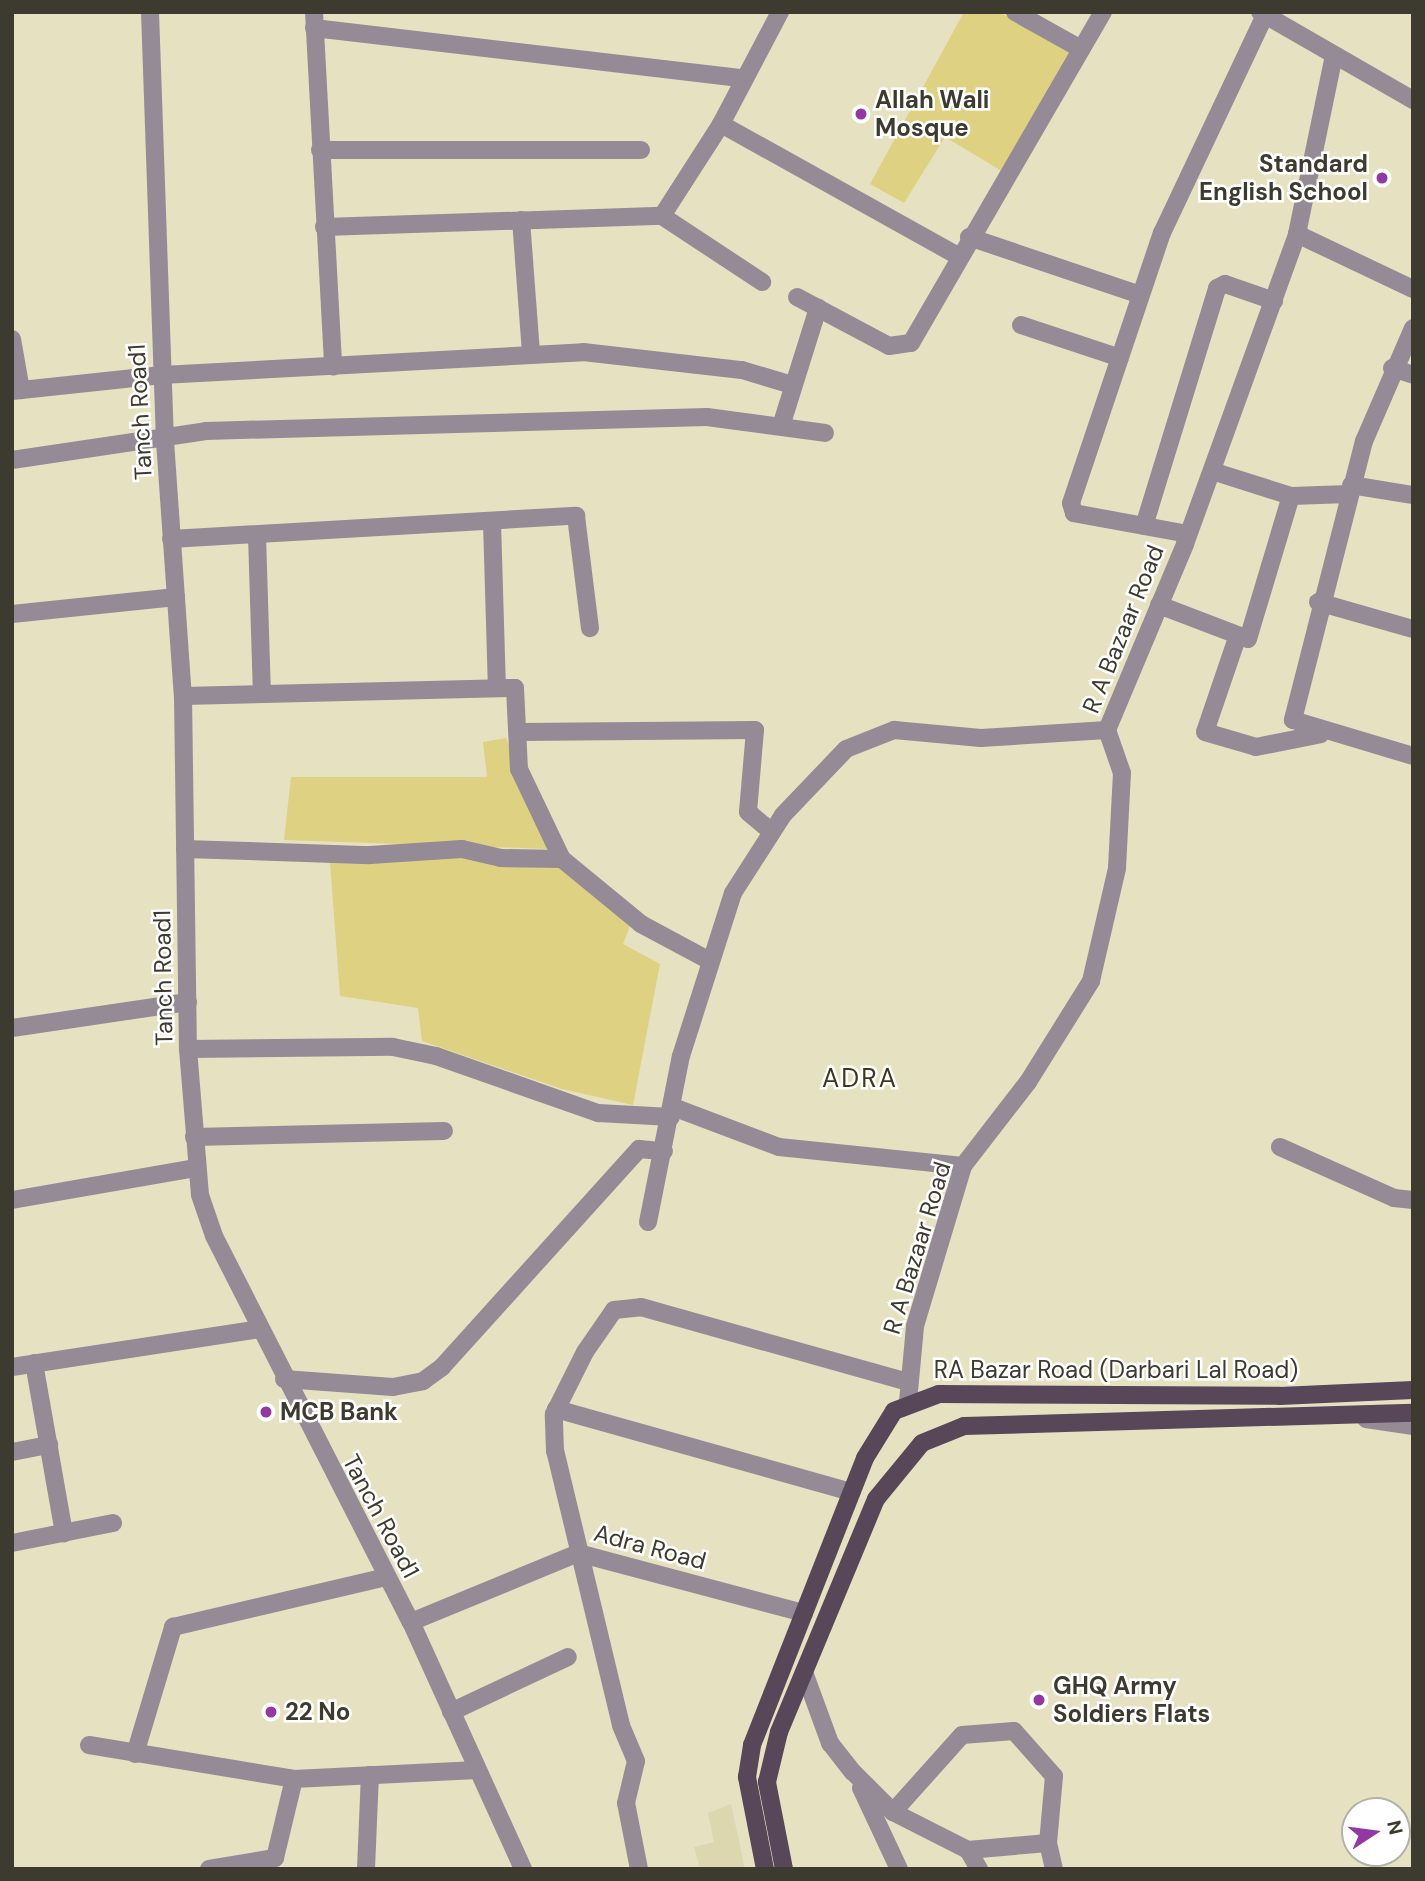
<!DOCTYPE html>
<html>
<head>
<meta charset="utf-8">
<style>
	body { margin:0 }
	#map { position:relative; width:1425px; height:1881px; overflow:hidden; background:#e6e1c1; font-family:"DM Sans",sans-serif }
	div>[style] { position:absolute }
	.built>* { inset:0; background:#ddd7b0 }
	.green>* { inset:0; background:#ded182 }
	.minor>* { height:18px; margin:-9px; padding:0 9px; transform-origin:9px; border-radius:9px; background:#948b96 }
	.major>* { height:18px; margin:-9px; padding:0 9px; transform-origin:9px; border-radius:9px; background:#574759 }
	.dots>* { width:19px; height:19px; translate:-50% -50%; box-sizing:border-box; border:4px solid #fff; border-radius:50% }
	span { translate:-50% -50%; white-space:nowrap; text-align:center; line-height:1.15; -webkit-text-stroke:5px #fff; paint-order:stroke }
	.poi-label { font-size:24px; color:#3d3b2f; font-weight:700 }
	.left { translate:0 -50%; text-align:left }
	.right { translate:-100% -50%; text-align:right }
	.street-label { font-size:24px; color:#3d3b2f }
	.neighbourhood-label { font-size:26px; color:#3c371d; letter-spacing:2px }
	.frame { position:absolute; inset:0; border:14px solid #3d3b2f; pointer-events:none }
	.north { position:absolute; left:1341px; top:1797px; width:70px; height:70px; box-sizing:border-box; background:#fff; border:2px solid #b1b1ac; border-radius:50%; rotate:77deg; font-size:19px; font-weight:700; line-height:28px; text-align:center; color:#3d3b2f }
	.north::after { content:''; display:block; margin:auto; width:24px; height:32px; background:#9238a3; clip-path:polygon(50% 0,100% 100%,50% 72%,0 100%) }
</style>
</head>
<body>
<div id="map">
	<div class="built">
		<i style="clip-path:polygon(731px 1804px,745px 1869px,700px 1869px,694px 1847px,714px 1842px,708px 1813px)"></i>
	</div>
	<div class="green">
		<i style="clip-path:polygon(964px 12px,999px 12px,1075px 53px,1005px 173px,945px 137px,904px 203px,870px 184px)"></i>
		<i style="clip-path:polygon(506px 738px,549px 849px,284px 840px,291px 777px,487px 777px,483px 742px)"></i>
		<i style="clip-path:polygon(462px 855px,563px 867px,631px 924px,623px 944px,660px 964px,633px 1105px,562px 1089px,422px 1041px,418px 1008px,340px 996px,330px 862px)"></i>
	</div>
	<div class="minor">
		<i style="left:150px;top:12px;width:429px;rotate:88deg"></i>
		<i style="left:165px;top:441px;width:256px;rotate:86deg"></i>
		<i style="left:183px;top:696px;width:353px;rotate:89.2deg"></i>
		<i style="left:188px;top:1049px;width:146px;rotate:85.3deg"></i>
		<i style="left:200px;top:1195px;width:43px;rotate:71.1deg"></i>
		<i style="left:214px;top:1236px;width:433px;rotate:63deg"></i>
		<i style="left:411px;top:1622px;width:271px;rotate:65.6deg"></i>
		<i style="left:314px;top:12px;width:355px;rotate:86.9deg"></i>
		<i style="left:1015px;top:12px;width:76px;rotate:29.3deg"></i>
		<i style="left:1260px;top:12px;width:177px;rotate:29.9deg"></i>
		<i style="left:314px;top:28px;width:431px;rotate:6.7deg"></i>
		<i style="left:721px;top:124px;width:271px;rotate:29.1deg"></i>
		<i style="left:320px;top:150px;width:321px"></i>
		<i style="left:662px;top:216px;width:120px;rotate:33.4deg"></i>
		<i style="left:521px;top:220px;width:134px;rotate:85.7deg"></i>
		<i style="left:324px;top:227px;width:338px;rotate:-1.9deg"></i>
		<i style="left:662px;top:216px;width:109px;rotate:-57.3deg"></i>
		<i style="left:721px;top:124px;width:127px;rotate:-62.2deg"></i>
		<i style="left:1297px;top:234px;width:128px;rotate:25.4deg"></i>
		<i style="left:969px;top:237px;width:181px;rotate:18.7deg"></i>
		<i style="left:797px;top:297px;width:104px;rotate:28deg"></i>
		<i style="left:889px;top:346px;width:22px;rotate:-8deg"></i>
		<i style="left:911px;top:343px;width:383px;rotate:-59.9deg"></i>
		<i style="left:1021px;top:325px;width:104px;rotate:18.4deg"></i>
		<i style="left:1413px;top:328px;width:123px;rotate:113.4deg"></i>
		<i style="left:1364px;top:441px;width:288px;rotate:104.3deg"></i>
		<i style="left:1293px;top:720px;width:125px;rotate:16.7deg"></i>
		<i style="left:12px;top:339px;width:52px;rotate:80deg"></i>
		<i style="left:1392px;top:368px;width:22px;rotate:18deg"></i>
		<i style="left:12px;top:391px;width:151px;rotate:-6.1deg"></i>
		<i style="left:162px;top:375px;width:422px;rotate:-3.1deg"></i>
		<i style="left:583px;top:352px;width:160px;rotate:6.5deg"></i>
		<i style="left:742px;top:370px;width:52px;rotate:16.7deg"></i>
		<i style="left:782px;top:423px;width:121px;rotate:-72.6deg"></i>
		<i style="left:12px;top:460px;width:196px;rotate:-8.5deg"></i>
		<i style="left:206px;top:431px;width:501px;rotate:-1.6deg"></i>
		<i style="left:707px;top:417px;width:119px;rotate:7.7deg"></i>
		<i style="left:1212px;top:471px;width:83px;rotate:17.6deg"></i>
		<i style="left:1291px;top:496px;width:58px;rotate:-2deg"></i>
		<i style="left:1351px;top:485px;width:63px;rotate:9.2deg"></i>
		<i style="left:492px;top:522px;width:166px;rotate:88.3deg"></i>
		<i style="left:1144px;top:526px;width:249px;rotate:-72.9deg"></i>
		<i style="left:1217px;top:288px;width:9px;rotate:-27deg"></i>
		<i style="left:1225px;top:284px;width:52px;rotate:19.1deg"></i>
		<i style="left:1188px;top:534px;width:116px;rotate:-169.6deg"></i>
		<i style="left:1074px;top:513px;width:10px;rotate:-107deg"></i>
		<i style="left:1071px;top:503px;width:285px;rotate:-71.4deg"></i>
		<i style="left:1162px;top:233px;width:241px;rotate:-64.7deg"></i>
		<i style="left:257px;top:536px;width:158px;rotate:88.2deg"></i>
		<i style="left:171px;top:539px;width:406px;rotate:-3.3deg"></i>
		<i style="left:576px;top:516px;width:113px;rotate:82.9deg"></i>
		<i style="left:1318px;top:602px;width:99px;rotate:15.9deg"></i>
		<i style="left:1159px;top:605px;width:95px;rotate:20.9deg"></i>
		<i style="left:1248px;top:639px;width:149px;rotate:-73.3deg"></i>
		<i style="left:12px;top:614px;width:165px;rotate:-5.9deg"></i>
		<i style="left:1237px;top:638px;width:99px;rotate:108.8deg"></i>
		<i style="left:1205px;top:732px;width:53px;rotate:16.4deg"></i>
		<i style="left:1256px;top:747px;width:66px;rotate:-11.3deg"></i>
		<i style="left:183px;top:696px;width:332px;rotate:-1.4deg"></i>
		<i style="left:515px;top:688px;width:81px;rotate:87.2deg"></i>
		<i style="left:519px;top:769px;width:100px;rotate:64.5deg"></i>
		<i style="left:519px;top:732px;width:236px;rotate:-0.5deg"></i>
		<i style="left:755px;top:730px;width:82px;rotate:94.9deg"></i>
		<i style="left:748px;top:812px;width:31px;rotate:40deg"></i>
		<i style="left:185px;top:849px;width:185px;rotate:1.9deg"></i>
		<i style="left:370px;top:855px;width:92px;rotate:-3.7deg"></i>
		<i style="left:462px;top:849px;width:39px;rotate:13deg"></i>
		<i style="left:500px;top:858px;width:62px;rotate:0.9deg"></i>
		<i style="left:562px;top:859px;width:102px;rotate:39.4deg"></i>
		<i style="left:641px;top:924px;width:78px;rotate:28.2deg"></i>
		<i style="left:12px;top:1028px;width:178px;rotate:-8.4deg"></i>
		<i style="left:188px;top:1049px;width:205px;rotate:-0.6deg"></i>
		<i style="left:393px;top:1047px;width:44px;rotate:11.8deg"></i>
		<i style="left:436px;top:1056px;width:172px;rotate:19.4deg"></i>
		<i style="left:598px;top:1113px;width:73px;rotate:3.1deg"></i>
		<i style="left:673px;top:1107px;width:113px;rotate:20.7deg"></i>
		<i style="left:779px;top:1147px;width:185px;rotate:5.9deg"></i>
		<i style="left:194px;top:1137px;width:250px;rotate:-1.4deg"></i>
		<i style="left:1280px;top:1147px;width:125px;rotate:24.1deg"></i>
		<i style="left:1394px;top:1198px;width:19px;rotate:6deg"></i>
		<i style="left:12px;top:1200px;width:187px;rotate:-9.9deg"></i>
		<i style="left:648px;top:1222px;width:169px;rotate:-78.8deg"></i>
		<i style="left:681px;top:1056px;width:171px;rotate:-72.3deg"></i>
		<i style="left:733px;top:893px;width:93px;rotate:-57.3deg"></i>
		<i style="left:783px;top:815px;width:91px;rotate:-46.3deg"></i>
		<i style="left:846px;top:749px;width:52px;rotate:-21.6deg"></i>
		<i style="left:894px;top:730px;width:87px;rotate:5.3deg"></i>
		<i style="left:981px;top:738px;width:126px;rotate:-3.6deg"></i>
		<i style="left:34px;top:1363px;width:173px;rotate:80deg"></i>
		<i style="left:12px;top:1367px;width:250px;rotate:-8.7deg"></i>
		<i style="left:284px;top:1379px;width:109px;rotate:4.2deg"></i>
		<i style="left:393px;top:1387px;width:31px;rotate:-11deg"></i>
		<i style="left:423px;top:1381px;width:24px;rotate:-36deg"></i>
		<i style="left:442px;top:1367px;width:294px;rotate:-47.9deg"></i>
		<i style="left:639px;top:1149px;width:25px;rotate:5deg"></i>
		<i style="left:908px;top:1402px;width:76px;rotate:-84.7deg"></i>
		<i style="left:915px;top:1326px;width:167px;rotate:-73.3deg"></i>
		<i style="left:963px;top:1166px;width:106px;rotate:-52.3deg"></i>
		<i style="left:1028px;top:1082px;width:119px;rotate:-58deg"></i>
		<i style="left:1091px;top:981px;width:116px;rotate:-77deg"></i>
		<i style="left:1117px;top:868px;width:95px;rotate:-87deg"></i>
		<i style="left:1122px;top:773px;width:46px;rotate:-109.2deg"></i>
		<i style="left:1107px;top:730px;width:202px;rotate:-67.2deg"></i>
		<i style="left:1185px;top:544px;width:330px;rotate:-70.1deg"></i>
		<i style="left:1297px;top:234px;width:182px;rotate:-78.3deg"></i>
		<i style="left:556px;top:1409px;width:307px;rotate:15.7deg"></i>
		<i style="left:1366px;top:1419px;width:48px;rotate:8.5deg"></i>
		<i style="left:12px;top:1452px;width:38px;rotate:-11deg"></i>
		<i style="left:12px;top:1543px;width:103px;rotate:-11.2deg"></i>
		<i style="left:411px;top:1622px;width:181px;rotate:-22.4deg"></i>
		<i style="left:578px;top:1553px;width:234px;rotate:14.9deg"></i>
		<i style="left:804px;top:1672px;width:76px;rotate:69.9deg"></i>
		<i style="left:830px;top:1743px;width:37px;rotate:52deg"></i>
		<i style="left:853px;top:1772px;width:57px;rotate:45deg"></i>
		<i style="left:893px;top:1812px;width:84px;rotate:26.9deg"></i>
		<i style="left:968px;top:1850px;width:22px;rotate:60deg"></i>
		<i style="left:451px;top:1712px;width:129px;rotate:-25.2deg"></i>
		<i style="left:89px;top:1745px;width:208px;rotate:9.4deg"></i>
		<i style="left:294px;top:1779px;width:183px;rotate:-2.8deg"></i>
		<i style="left:135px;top:1754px;width:133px;rotate:-73.3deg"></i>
		<i style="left:173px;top:1627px;width:219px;rotate:-13.2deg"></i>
		<i style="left:861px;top:1788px;width:89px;rotate:64.9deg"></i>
		<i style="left:893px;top:1812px;width:103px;rotate:-48.1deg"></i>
		<i style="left:962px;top:1735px;width:52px;rotate:-4.4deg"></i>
		<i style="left:1014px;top:1731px;width:60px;rotate:48.4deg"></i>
		<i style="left:1054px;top:1776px;width:67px;rotate:95.1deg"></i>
		<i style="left:968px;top:1850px;width:80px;rotate:-5deg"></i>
		<i style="left:1048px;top:1843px;width:27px;rotate:77deg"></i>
		<i style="left:209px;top:1869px;width:67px;rotate:-9.5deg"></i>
		<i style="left:275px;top:1858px;width:81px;rotate:-76.5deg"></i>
		<i style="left:366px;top:1869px;width:94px;rotate:-87.6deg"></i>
		<i style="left:639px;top:1869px;width:67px;rotate:-101.1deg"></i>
		<i style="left:626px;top:1803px;width:43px;rotate:-76.6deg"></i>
		<i style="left:636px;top:1761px;width:39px;rotate:-113deg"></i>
		<i style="left:621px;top:1725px;width:282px;rotate:-103.5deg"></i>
		<i style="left:555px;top:1451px;width:37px;rotate:-92deg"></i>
		<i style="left:554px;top:1414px;width:69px;rotate:-63.4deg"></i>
		<i style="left:585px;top:1352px;width:51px;rotate:-55.4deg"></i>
		<i style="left:614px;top:1310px;width:27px;rotate:-6deg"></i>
		<i style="left:641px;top:1307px;width:277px;rotate:15.7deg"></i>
	</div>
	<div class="major">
		<i style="left:765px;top:1869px;width:94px;rotate:-101.1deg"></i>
		<i style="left:747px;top:1777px;width:32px;rotate:-81deg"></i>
		<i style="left:752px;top:1745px;width:308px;rotate:-68.5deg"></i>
		<i style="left:865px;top:1458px;width:55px;rotate:-58.3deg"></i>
		<i style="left:894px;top:1411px;width:48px;rotate:-20.7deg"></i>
		<i style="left:939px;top:1394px;width:341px;rotate:0.3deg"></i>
		<i style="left:1280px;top:1396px;width:133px;rotate:-2.6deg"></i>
		<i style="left:784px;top:1869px;width:89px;rotate:-101.1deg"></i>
		<i style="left:767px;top:1782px;width:51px;rotate:-76.5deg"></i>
		<i style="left:779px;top:1732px;width:252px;rotate:-67.4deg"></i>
		<i style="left:876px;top:1499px;width:72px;rotate:-50.6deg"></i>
		<i style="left:922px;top:1443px;width:45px;rotate:-22deg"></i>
		<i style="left:964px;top:1426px;width:449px;rotate:-1.7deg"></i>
	</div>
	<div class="dots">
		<i style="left:861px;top:114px;background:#9238a3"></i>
		<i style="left:1382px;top:178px;background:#9238a3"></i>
		<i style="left:266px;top:1412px;background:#9238a3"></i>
		<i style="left:1039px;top:1700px;background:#9238a3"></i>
		<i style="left:271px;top:1712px;background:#9238a3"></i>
	</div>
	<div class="poi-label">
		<span class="left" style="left:875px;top:114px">Allah Wali<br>Mosque</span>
		<span class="right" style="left:1368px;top:178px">Standard<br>English School</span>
		<span class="left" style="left:280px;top:1412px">MCB Bank</span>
		<span class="left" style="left:1053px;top:1700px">GHQ Army<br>Soldiers Flats</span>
		<span class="left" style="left:285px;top:1712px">22 No</span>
	</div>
	<div class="street-label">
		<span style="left:140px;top:412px;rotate:-93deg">Tanch Road1</span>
		<span style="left:1123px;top:629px;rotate:-68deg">R A Bazaar Road</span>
		<span style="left:163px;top:978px;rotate:-91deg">Tanch Road1</span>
		<span style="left:917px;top:1248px;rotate:-73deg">R A Bazaar Road</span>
		<span style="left:1116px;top:1370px">RA Bazar Road (Darbari Lal Road)</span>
		<span style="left:381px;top:1516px;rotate:62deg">Tanch Road1</span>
		<span style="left:650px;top:1547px;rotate:15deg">Adra Road</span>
	</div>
	<div class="neighbourhood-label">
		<span style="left:860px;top:1079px">ADRA</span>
	</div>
	<div class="frame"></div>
	<div class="north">N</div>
</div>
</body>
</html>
